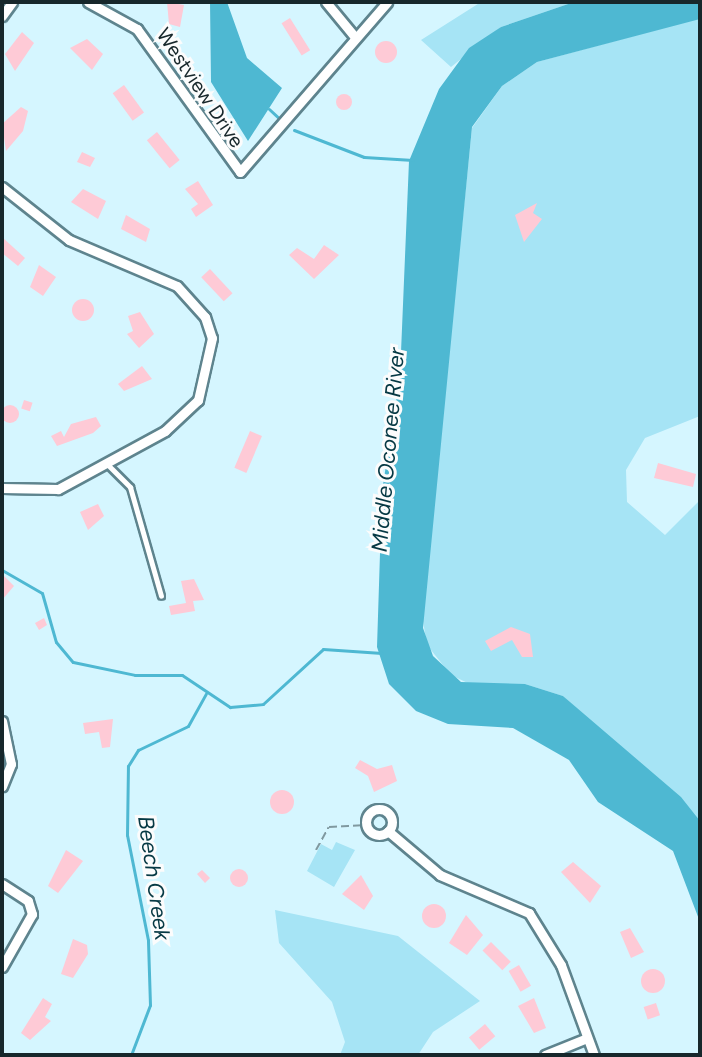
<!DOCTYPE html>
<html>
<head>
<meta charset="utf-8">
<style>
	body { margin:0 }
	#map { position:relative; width:702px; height:1057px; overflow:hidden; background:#d5f6ff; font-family:Figtree,sans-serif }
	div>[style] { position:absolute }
	.green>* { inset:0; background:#a6e4f5 }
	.water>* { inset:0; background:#4eb8d2 }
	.stream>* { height:3px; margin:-1.5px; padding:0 1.5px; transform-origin:1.5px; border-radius:1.5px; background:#4eb8d2 }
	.building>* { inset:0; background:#fecad6; transform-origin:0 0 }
	.round { border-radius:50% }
	.path>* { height:2px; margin-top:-1px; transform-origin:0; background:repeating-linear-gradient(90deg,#8099a0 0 8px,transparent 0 12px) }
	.roads { filter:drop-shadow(2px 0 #5e848e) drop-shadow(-2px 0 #5e848e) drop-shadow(0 2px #5e848e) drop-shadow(0 -2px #5e848e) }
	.lane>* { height:5px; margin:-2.5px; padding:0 2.5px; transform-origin:2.5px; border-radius:2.5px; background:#fff }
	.street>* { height:9px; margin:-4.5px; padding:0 4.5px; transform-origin:4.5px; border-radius:4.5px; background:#fff }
	.street>.ring { margin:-4.5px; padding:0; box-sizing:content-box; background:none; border:9px solid #fff; border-radius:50% }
	span { translate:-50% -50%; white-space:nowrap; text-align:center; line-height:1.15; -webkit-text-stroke:6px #fcfcfc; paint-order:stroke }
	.street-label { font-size:20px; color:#17272b }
	.water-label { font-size:22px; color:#063944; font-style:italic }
	.frame { position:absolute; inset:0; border:4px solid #17272b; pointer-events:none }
</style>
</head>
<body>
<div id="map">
	<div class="green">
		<i style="clip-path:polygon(481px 2px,574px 2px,501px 27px,451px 67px,421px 40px)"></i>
		<i style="clip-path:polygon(700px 18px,700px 416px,645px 438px,626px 470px,627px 502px,665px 535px,700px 500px,700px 821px,563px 696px,525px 684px,474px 686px,451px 675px,427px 645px,422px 615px,472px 128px,502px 86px,537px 62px)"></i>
		<i style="clip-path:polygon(336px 842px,355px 850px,334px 887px,307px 871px,321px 844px,332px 850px)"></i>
		<i style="clip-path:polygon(275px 910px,398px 936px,480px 1001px,433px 1032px,418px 1055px,340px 1055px,345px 1042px,332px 1002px,279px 943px)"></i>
	</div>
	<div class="water">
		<i style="clip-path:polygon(210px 2px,227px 2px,247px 58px,282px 88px,248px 141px,211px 82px)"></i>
		<i style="clip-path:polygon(574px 2px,700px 2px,700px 19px,537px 62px,502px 86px,472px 127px,423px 628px,433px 656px,461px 682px,525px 684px,563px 696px,681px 797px,700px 821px,700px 922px,673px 851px,598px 802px,569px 760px,513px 728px,448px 724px,416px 711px,389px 684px,377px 647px,382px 491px,400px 376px,409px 161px,439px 89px,469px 48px,501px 27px)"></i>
	</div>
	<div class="stream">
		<i style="left:269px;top:109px;width:16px;rotate:43deg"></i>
		<i style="left:294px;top:130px;width:75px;rotate:21.1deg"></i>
		<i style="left:364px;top:157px;width:49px;rotate:3.5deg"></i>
		<i style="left:2px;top:570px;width:46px;rotate:29.9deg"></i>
		<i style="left:42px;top:593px;width:51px;rotate:74.1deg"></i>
		<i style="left:56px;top:642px;width:26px;rotate:50deg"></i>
		<i style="left:73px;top:662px;width:63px;rotate:11.8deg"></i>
		<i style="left:135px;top:675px;width:47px"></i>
		<i style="left:182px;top:675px;width:58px;rotate:33.7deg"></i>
		<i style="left:230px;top:707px;width:33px;rotate:-5deg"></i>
		<i style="left:263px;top:704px;width:81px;rotate:-42.5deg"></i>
		<i style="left:323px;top:649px;width:59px;rotate:3.9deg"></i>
		<i style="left:131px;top:1055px;width:53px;rotate:-69.2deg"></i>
		<i style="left:150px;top:1005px;width:65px;rotate:-91.8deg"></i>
		<i style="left:148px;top:940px;width:107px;rotate:-101.3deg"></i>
		<i style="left:127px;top:835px;width:69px;rotate:-89.2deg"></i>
		<i style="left:128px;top:766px;width:19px;rotate:-58deg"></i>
		<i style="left:138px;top:750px;width:55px;rotate:-25.6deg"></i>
		<i style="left:188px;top:726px;width:37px;rotate:-61deg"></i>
	</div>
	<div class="building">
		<i style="clip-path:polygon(167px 2px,184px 5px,180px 27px,169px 24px)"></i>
		<i style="left:290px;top:18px;width:38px;height:10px;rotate:58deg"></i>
		<i style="clip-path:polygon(22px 32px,34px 43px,15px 71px,5px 54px)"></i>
		<i style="clip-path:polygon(87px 39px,103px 54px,92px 70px,70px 48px)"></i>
		<i class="round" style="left:375px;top:41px;width:22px;height:22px"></i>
		<i style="left:124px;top:85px;width:34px;height:14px;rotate:54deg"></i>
		<i class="round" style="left:336px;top:94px;width:16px;height:16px"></i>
		<i style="clip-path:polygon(21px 107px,28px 111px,23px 131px,6px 151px,2px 124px)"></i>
		<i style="left:157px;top:132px;width:36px;height:13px;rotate:51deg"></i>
		<i style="clip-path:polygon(82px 152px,95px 158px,90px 167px,77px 162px)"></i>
		<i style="clip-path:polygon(198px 181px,213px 205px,196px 217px,191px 209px,198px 204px,185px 189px)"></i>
		<i style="clip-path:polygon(83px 189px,106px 201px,98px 219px,71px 202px)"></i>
		<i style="clip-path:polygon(537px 203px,533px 213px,542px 219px,524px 242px,515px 215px)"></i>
		<i style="clip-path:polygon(126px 215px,150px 229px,146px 242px,121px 229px)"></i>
		<i style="clip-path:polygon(2px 237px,25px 258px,18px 266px,2px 253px)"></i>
		<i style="clip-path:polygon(324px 245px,339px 255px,314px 279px,289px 255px,297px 248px,314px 259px)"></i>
		<i style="clip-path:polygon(39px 265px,56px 277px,43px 296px,30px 287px)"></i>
		<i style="left:210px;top:269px;width:33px;height:12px;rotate:47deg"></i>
		<i class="round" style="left:72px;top:299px;width:22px;height:22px"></i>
		<i style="clip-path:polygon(140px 312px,154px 334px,139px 348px,127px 334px,133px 331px,128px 316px)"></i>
		<i style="clip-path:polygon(142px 366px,152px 379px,124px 391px,118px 384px)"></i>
		<i style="left:24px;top:400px;width:9px;height:9px;rotate:18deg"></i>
		<i class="round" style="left:1px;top:405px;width:18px;height:18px"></i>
		<i style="clip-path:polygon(96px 417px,101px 426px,93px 433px,57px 446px,51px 436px,61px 431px,64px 437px,71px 424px)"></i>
		<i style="left:250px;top:431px;width:13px;height:40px;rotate:23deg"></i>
		<i style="clip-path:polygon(658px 463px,696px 474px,693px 487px,654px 478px)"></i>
		<i style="clip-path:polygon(98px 504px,104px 516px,88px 530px,80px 512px)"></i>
		<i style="clip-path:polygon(2px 574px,14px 586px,2px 600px)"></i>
		<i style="clip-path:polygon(194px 579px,204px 600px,193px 601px,195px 611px,171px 615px,169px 606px,186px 603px,181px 581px)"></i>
		<i style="clip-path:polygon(44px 618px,47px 625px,39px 630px,35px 623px)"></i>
		<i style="clip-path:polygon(511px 627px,530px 634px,533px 657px,522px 657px,512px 640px,491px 651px,485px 641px)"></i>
		<i style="clip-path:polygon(113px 719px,110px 747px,102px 748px,99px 732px,85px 734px,83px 723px)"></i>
		<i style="clip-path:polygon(360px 760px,377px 769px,392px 765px,397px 781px,374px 792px,368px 776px,355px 768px)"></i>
		<i class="round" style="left:270px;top:790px;width:24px;height:24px"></i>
		<i style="clip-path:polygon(66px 850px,83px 861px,58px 893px,48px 886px)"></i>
		<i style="clip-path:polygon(573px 862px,601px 886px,590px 903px,561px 872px)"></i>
		<i class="round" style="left:230px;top:869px;width:18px;height:18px"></i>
		<i style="clip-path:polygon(202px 870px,210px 878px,205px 883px,197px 874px)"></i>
		<i style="clip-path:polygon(361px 875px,373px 896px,364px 910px,342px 894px)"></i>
		<i class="round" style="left:422px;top:904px;width:24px;height:24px"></i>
		<i style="clip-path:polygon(466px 915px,483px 935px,467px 955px,449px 943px)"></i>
		<i style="clip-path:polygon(630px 928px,644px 952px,631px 958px,620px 932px)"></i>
		<i style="clip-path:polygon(73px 939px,87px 945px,88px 954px,73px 978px,61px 974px)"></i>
		<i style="left:491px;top:942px;width:28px;height:12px;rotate:45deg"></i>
		<i style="left:519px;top:965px;width:24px;height:12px;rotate:60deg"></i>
		<i class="round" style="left:641px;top:969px;width:24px;height:24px"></i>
		<i style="clip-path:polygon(43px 998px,52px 1004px,45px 1017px,51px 1021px,30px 1040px,21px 1033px)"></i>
		<i style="clip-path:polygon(534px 998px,546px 1028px,534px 1033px,518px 1006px)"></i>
		<i style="left:656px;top:1003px;width:13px;height:13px;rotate:72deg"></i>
		<i style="left:485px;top:1024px;width:16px;height:21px;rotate:50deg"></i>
	</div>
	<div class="path">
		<i style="left:316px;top:850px;width:26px;rotate:-61deg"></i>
		<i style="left:329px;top:827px;width:33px;rotate:-3deg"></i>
	</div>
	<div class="roads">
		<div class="lane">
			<i style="left:107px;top:464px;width:33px;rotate:45deg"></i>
			<i style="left:130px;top:487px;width:113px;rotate:74.1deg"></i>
		</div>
		<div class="street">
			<i style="left:88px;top:2px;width:56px;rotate:28.9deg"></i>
			<i style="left:137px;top:29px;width:176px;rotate:54.2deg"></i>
			<i style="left:240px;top:172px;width:225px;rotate:-49.1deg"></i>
			<i style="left:326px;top:2px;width:44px;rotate:50.5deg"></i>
			<i style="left:2px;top:16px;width:17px;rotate:-54deg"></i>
			<i style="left:2px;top:187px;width:85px;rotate:38.3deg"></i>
			<i style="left:69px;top:240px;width:117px;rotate:23.1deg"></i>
			<i style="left:177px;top:286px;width:42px;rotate:47.9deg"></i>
			<i style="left:205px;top:317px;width:22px;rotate:72deg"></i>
			<i style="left:212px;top:338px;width:64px;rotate:102.7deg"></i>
			<i style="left:198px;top:400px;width:45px;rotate:136.8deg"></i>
			<i style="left:165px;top:431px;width:122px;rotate:151.5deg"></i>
			<i style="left:58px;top:489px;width:56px;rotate:-179deg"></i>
			<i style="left:2px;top:721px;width:44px;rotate:78.2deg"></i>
			<i style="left:11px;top:764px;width:24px;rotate:112deg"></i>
			<i class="ring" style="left:366px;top:809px;width:17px;height:17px"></i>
			<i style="left:388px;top:831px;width:68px;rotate:40.2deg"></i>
			<i style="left:440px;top:875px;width:97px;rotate:23.1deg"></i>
			<i style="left:529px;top:913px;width:61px;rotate:58.4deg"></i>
			<i style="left:561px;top:965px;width:96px;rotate:69.9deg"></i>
			<i style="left:2px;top:884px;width:31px;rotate:33deg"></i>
			<i style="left:28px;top:901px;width:14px;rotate:73deg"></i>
			<i style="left:32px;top:914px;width:61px;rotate:119.5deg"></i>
			<i style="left:545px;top:1055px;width:45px;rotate:-22deg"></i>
		</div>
	</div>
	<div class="street-label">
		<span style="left:200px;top:88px;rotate:56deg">Westview Drive</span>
	</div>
	<div class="water-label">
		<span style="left:388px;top:450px;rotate:-85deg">Middle Oconee River</span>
		<span style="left:154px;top:878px;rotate:82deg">Beech Creek</span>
	</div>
	<div class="frame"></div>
</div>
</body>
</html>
